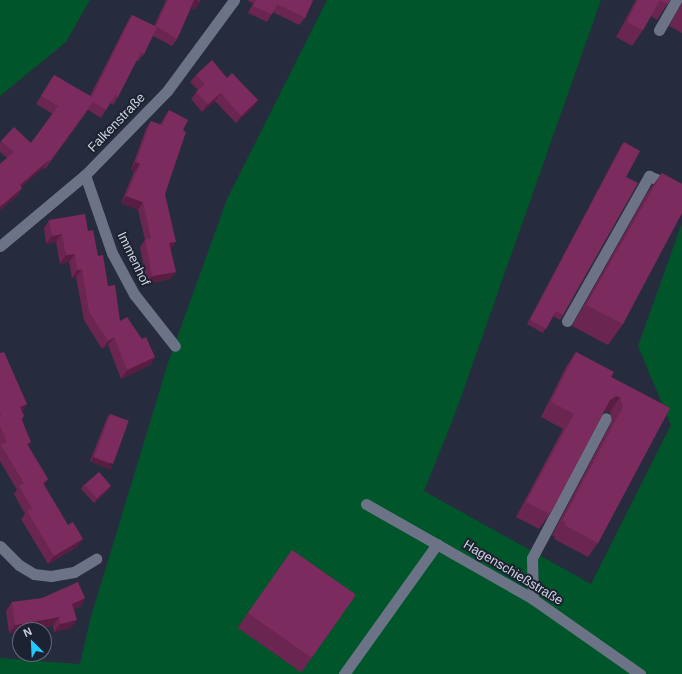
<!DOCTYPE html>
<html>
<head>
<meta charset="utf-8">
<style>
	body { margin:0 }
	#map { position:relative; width:682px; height:674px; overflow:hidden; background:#262c3d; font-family:Arial,sans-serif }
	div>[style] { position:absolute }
	.green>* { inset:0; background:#00552b }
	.service>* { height:11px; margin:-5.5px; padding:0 5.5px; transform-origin:5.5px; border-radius:5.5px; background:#6c7386 }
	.minor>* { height:11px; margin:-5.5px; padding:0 5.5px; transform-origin:5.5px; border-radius:5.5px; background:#6c7386 }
	.wall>* { inset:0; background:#6b2551; transform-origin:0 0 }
	.shaded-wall>* { inset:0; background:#571e42; transform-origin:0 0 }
	.building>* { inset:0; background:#7c2b5e; transform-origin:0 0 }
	span { translate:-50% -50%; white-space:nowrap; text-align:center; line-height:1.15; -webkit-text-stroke:4px #1d2232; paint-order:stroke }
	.street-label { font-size:13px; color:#d2d6e1 }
	.north { position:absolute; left:12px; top:622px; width:40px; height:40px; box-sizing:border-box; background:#1d2232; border:1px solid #656a78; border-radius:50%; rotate:336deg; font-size:11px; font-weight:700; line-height:16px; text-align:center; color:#d2d6e1 }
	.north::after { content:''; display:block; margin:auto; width:14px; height:18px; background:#23c9fe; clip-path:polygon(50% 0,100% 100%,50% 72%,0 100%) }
</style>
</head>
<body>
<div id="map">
	<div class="green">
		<i style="clip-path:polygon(0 0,90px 0,66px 42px,0 96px)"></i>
		<i style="clip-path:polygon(327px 0,601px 0,455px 414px,424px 491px,591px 584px,671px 425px,638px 346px,682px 223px,682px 674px,0 674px,0 658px,80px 664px,90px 620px,168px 363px,227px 199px)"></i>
	</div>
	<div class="service">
		<i style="left:659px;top:30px;width:34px;rotate:-60deg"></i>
		<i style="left:567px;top:321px;width:167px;rotate:-60.5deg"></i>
		<i style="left:649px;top:176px;width:36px;rotate:23deg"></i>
		<i style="left:533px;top:599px;width:41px;rotate:-91.4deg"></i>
		<i style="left:532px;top:558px;width:158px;rotate:-62.1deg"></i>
		<i style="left:344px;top:674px;width:160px;rotate:-54.4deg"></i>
	</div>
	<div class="minor">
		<i style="left:85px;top:175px;width:83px;rotate:70.9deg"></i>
		<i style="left:112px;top:253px;width:47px;rotate:61.8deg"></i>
		<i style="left:134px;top:294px;width:66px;rotate:51.7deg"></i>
		<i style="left:0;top:246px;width:111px;rotate:-39.9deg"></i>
		<i style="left:85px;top:175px;width:117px;rotate:-45.7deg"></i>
		<i style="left:167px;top:91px;width:113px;rotate:-53.6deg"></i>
		<i style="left:366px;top:504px;width:192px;rotate:29.6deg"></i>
		<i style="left:533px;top:599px;width:131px;rotate:35deg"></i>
		<i style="left:0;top:546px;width:27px;rotate:45deg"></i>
		<i style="left:19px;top:565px;width:17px;rotate:31deg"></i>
		<i style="left:34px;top:574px;width:17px;rotate:7deg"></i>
		<i style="left:51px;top:576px;width:23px;rotate:-10deg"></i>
		<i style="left:74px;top:572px;width:26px;rotate:-31deg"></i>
	</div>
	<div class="wall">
		<i style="clip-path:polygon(166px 0,201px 0,195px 9px,191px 8px,177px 39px,172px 46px,153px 36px,144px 54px,138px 61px,136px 61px,118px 97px,113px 105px,110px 103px,101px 118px,88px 110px,45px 169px,43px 168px,21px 187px,22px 188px,17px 196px,0 210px,0 164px,7px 158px,0 152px,0 143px,1px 141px,31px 143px,53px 114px,36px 104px,54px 75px,90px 96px,127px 23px,132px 15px,154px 26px)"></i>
		<i style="clip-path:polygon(248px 0,313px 0,305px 18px,299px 25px,273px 12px,267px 22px,248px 13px,253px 3px,248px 1px)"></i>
		<i style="clip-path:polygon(636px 0,670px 0,657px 20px,651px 16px,643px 30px,632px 46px,616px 37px)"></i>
		<i style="clip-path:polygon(682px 2px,682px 33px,669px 26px)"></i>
		<i style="clip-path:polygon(196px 75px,227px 78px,258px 100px,252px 108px,236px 123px,215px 101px,202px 112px,191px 99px,198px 90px,190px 82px)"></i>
		<i style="clip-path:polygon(169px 110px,183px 130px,165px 194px,170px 249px,176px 272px,170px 279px,147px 284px,140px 247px,145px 240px,138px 210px,121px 203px,134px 172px,131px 170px,146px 129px,151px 121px,160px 125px,164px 118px)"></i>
		<i style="clip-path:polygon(624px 142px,626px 177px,563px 315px,560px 320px,553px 316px,543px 333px,527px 324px,621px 146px)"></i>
		<i style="clip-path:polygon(662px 173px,623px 324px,608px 345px,572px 326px,647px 193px)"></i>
		<i style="clip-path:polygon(49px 220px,88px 231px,98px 256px,120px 321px,142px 339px,155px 357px,150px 365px,121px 379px,108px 345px,102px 349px,84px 320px,76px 277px,72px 278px,69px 262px,60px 264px,56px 242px,46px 244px,44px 228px)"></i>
		<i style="clip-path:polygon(576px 352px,611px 377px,670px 408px,598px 543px,588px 557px,554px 539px,555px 537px,552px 535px,612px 421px,610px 412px,605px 411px,604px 412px,550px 514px,539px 529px,516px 517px,563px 429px,541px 417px,566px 367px)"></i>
		<i style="clip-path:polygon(0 353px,27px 404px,22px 411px,24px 416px,22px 420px,28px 446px,48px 479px,44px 485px,77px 547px,48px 564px,21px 519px,25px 514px,14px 494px,17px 490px,0 461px)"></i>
		<i style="clip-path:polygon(110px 414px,109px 469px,90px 461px,107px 418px)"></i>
		<i style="clip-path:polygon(84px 484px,111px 486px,108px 490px,94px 503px,81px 489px)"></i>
		<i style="left:292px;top:550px;width:78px;height:95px;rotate:35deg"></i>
		<i style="clip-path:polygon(85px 598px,80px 607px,74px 609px,71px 628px,54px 632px,53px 626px,9px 633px,6px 611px,12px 602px)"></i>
	</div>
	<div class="shaded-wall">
		<i style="clip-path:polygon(194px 0,196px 0,200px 2px,195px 9px,189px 7px)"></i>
		<i style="clip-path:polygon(221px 93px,215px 101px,202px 112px,208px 104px)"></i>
		<i style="clip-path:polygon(258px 100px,252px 108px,236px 123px,241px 116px)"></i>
		<i style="clip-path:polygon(49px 160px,43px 168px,14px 193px,20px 185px)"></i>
		<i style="clip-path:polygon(136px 162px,140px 164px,134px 172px,131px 170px)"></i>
		<i style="clip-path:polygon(22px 188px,17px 196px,0 210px,0 208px,1px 206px)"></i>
		<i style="clip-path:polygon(126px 196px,143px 202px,138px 210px,121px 203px)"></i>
		<i style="clip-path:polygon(62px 234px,56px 242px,46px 244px,52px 236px)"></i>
		<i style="clip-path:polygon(176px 242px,170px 250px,169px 243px)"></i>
		<i style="clip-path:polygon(75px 254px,69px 262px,60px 264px,66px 255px)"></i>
		<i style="clip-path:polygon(82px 269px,76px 277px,72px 278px,77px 270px)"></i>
		<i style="clip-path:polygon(176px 272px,170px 279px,147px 284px,152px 276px)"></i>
		<i style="clip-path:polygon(114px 337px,108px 345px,102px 349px,108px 341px)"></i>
		<i style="clip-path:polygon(155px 357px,150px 365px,121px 379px,127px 370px)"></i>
		<i style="clip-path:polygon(616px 396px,620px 397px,610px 412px,605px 411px,600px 415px,610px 400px)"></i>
		<i style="clip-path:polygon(27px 404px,21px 412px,20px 407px)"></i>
		<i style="clip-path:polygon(31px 442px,26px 450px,27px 444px)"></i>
		<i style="left:93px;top:457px;width:21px;height:5px;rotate:23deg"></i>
		<i style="clip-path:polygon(48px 479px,43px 487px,43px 483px)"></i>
		<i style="clip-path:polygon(111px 486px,108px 490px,94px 503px,97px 499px)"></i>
		<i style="clip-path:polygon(83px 539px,77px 547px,48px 564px,54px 556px)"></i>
		<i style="clip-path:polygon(85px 598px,80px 607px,66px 612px,72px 604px)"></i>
		<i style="clip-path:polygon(59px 617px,53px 626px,27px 630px,20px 630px,20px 631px,9px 633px,15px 625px)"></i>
		<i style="clip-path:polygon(77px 620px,71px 628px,54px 632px,60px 624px)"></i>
	</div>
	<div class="building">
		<i style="clip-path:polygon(168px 0,194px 0,177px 39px,156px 26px)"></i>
		<i style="clip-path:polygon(256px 0,313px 0,305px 18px,277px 4px,272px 14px,253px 6px)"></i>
		<i style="clip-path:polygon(638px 0,660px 0,643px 30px,627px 22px)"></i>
		<i style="clip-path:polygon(660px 0,670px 0,668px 4px)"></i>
		<i style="clip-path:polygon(132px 15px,157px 27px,144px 54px,141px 52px,118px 97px,115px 95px,106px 110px,93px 102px,50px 161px,49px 160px,20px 185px,22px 188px,1px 206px,0 204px,0 164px,14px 152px,1px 141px,14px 127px,31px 143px,58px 106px,41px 96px,54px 75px,92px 97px)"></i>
		<i style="clip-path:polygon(212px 60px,227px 78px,232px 73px,258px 100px,241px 116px,221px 93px,208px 104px,196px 92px,205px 84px,196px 75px)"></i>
		<i style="clip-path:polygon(169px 110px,188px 120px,183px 130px,186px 132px,165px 194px,176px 242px,169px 243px,176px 272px,152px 276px,145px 239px,151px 238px,143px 202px,126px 196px,140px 164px,136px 162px,151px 121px,162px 125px)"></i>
		<i style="clip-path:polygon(624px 142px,640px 151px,626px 177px,638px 183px,563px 315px,556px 311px,546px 329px,530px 320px)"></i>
		<i style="clip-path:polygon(662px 173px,682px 184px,682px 213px,623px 324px,586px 305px)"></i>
		<i style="clip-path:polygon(85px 214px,88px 231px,93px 230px,98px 256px,103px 255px,108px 286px,115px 285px,120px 321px,127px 317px,142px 339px,146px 337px,155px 357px,127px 370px,114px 337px,108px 341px,89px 312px,82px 269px,77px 270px,75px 254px,66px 255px,62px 234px,52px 236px,49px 220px)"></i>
		<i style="clip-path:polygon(4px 352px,27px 404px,20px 407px,24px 416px,21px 418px,31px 442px,27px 444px,48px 479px,43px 483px,68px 525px,73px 522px,83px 539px,54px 556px,27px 511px,32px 508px,19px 486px,24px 483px,1px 445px,7px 442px,0 426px,0 416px,1px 416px,0 412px,0 353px)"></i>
		<i style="clip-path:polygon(576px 352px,614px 372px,611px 377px,670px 408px,598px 543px,564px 525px,566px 522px,562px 521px,623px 407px,620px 397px,616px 396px,610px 400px,550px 514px,526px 502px,574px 414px,551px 402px)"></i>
		<i style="left:110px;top:414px;width:20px;height:46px;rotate:20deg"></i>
		<i style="left:99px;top:472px;width:18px;height:19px;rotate:49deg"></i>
		<i style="left:292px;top:550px;width:78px;height:77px;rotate:35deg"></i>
		<i style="clip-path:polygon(78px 582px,85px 598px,72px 604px,77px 620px,60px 624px,59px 617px,15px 625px,12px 602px,42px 598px)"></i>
	</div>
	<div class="street-label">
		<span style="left:117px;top:123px;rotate:-46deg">Falkenstraße</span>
		<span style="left:133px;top:259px;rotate:64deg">Immenhof</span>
		<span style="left:513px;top:573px;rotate:31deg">Hagenschießstraße</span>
	</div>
	<div class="north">N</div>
</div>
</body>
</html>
